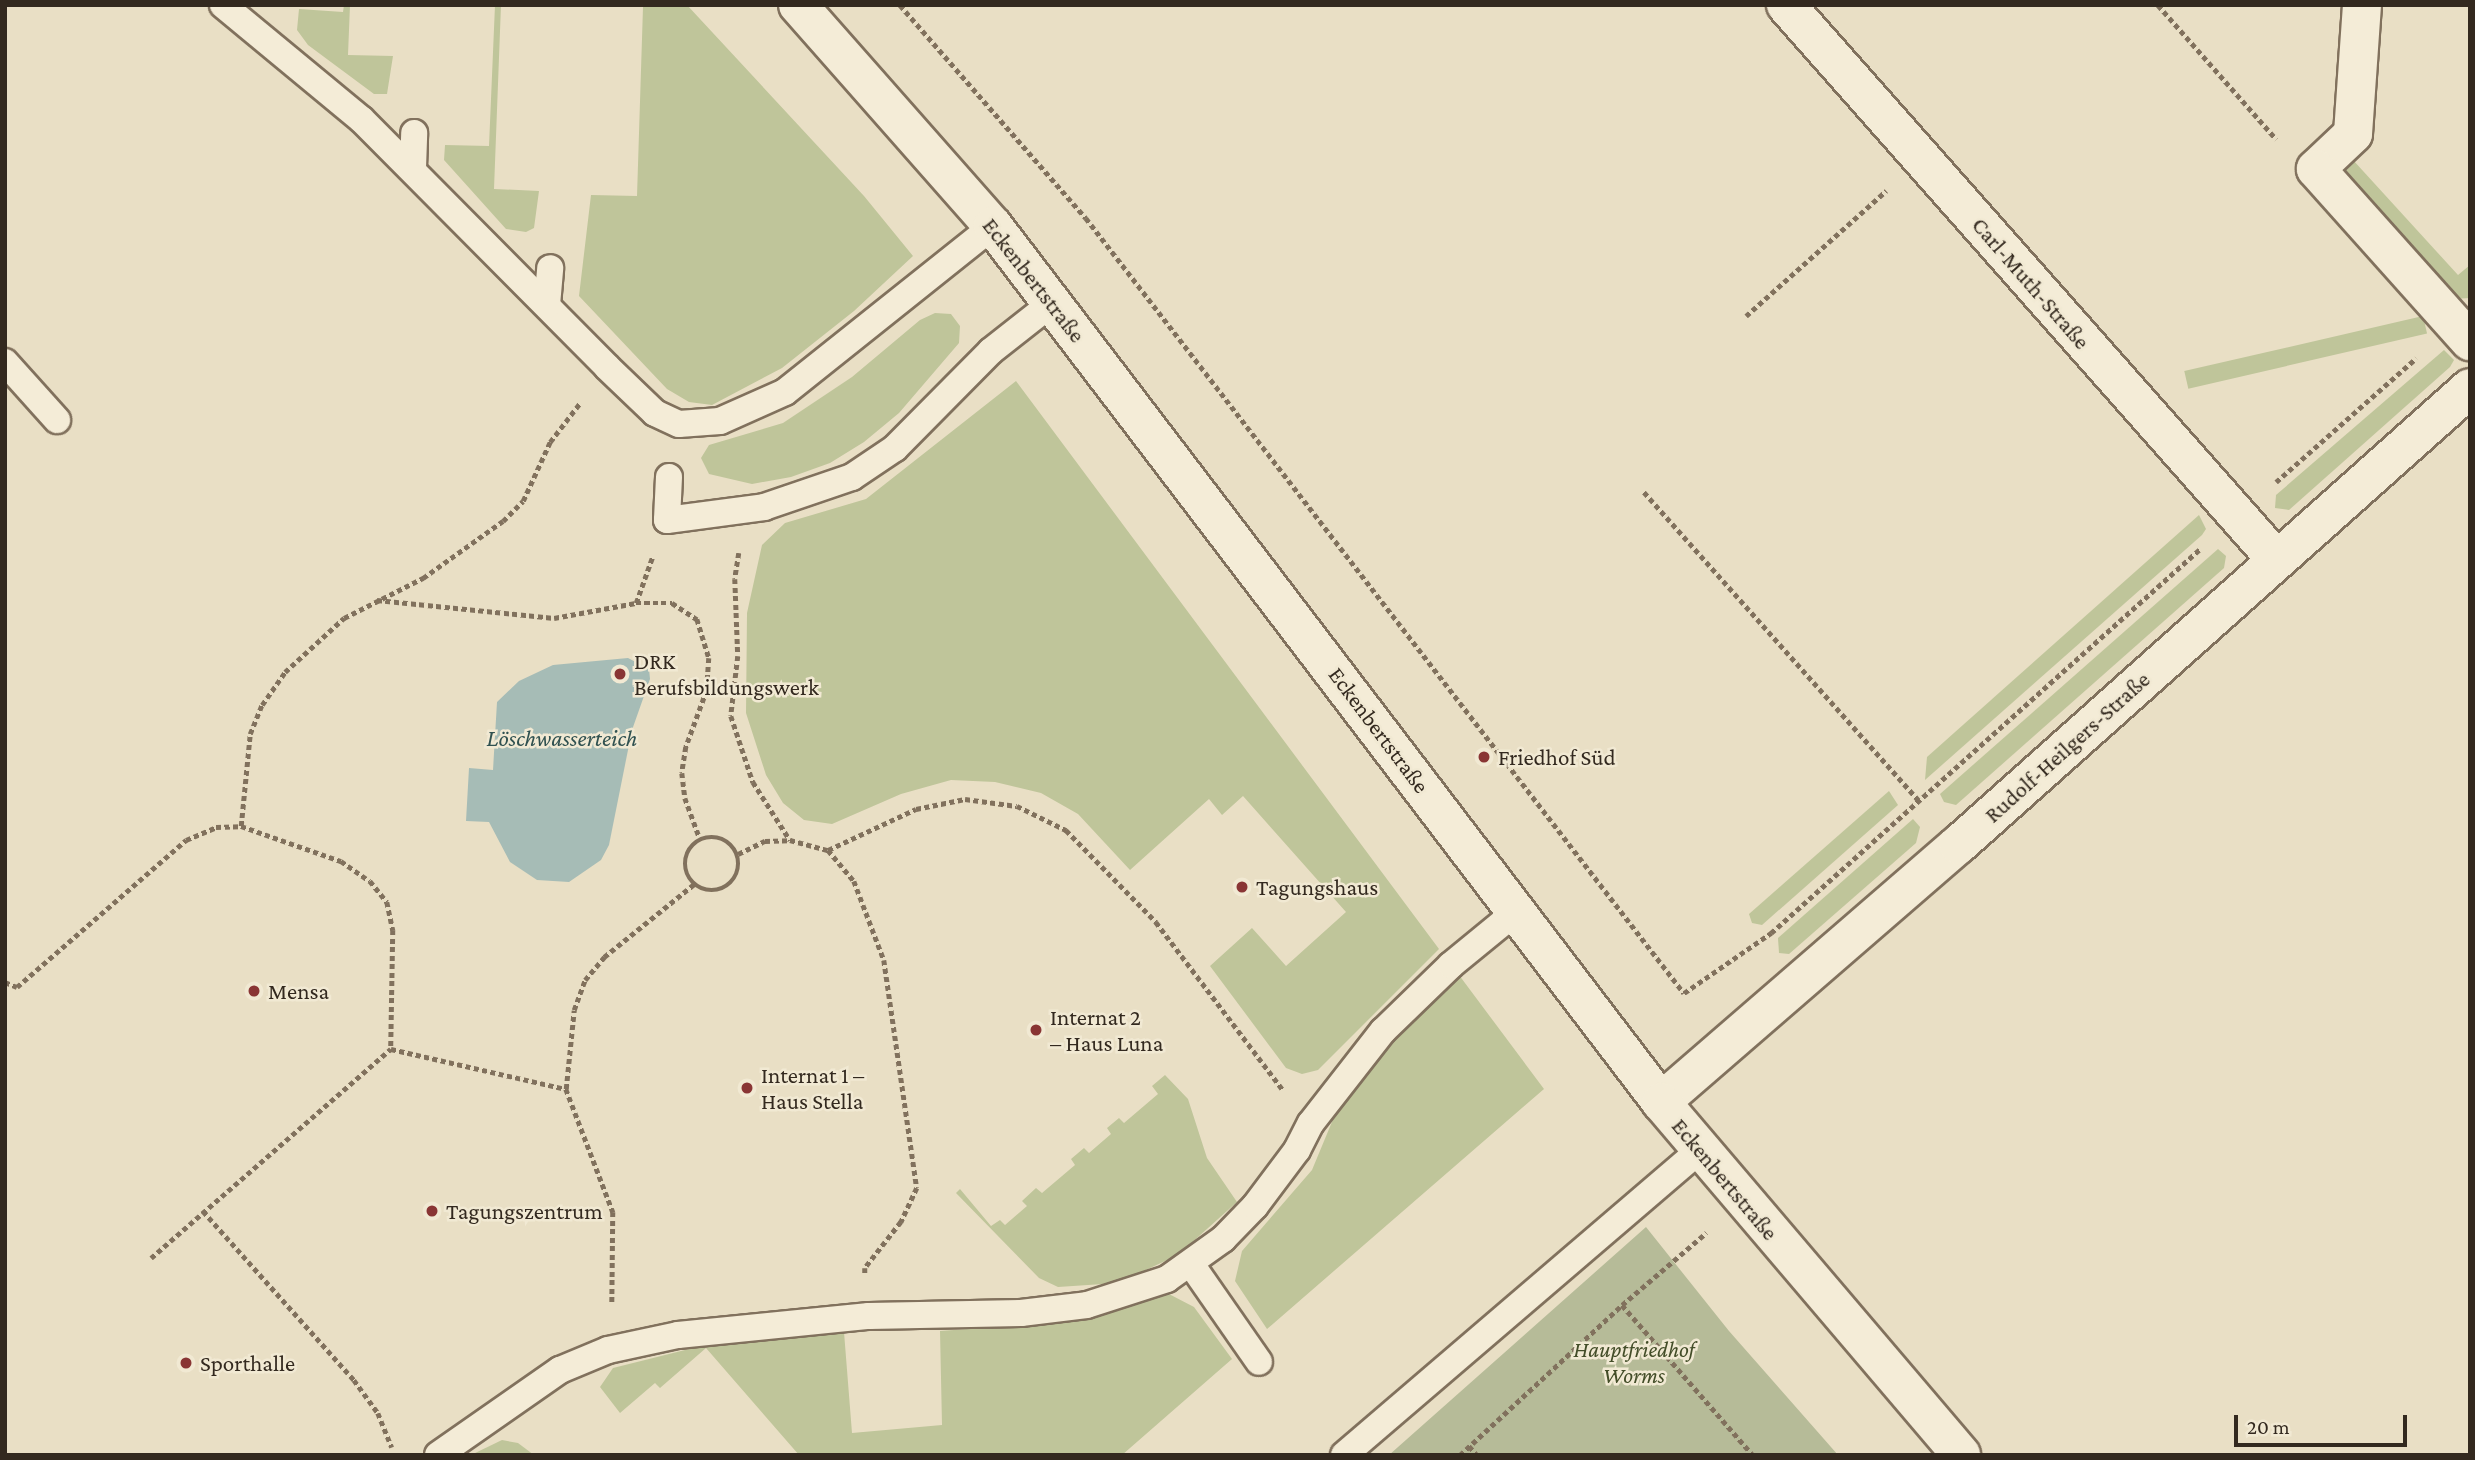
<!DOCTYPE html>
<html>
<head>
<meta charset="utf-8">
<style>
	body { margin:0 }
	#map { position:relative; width:2475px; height:1460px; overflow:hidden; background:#e9dfc5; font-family:"Crimson Pro",serif }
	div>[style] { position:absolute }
	.green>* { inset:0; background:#bfc59a; transform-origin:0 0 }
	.cemetery>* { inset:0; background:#b6bb98 }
	.water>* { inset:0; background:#a6bcb6 }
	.path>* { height:4.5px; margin-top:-2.25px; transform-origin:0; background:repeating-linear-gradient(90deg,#81715d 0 5px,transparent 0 8.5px) }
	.path>.ring { margin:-2.25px; padding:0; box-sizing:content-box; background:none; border:4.5px solid #81715d; border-radius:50% }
	.roads { filter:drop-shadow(2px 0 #81715d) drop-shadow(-2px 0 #81715d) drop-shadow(0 2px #81715d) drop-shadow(0 -2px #81715d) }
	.lane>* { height:26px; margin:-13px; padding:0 13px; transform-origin:13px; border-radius:13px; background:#f4ecd7 }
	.street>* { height:38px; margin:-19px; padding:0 19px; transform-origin:19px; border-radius:19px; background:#f4ecd7 }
	.secondary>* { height:38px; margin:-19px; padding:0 19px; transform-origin:19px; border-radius:19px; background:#f4ecd7 }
	.dots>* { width:19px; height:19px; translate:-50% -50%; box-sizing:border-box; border:4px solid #f1e9d3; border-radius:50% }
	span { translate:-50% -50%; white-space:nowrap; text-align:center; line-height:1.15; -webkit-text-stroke:5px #f1e9d3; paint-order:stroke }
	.street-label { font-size:23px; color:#33291f }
	.poi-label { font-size:23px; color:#33291f }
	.left { translate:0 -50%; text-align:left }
	.park-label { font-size:23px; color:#434d28; font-style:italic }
	.water-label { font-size:24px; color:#305150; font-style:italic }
	.frame { position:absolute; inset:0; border:7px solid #33291f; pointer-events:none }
	.scale { position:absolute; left:2234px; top:1415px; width:173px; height:32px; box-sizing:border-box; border:4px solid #33291f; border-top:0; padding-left:9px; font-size:21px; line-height:24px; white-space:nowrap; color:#33291f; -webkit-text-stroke:5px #f1e9d3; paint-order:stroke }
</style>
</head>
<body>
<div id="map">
	<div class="green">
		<i style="clip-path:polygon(344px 5px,350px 5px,348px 55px,393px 56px,387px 94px,374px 94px,308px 45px,297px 30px,299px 9px,343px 12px)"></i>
		<i style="clip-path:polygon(495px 5px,501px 5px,494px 189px,539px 191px,534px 228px,526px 232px,506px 229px,444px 160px,445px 145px,489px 146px)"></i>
		<i style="clip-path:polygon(624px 5px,687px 5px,864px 196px,913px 256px,854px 311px,782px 368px,712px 405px,689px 402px,667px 389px,579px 296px,591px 195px,637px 196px,643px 7px)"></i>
		<i style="clip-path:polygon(2353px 160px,2458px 275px,2470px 265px,2470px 298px,2453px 299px,2339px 171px)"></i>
		<i style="clip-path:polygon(935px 313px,951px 314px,960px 326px,959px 343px,899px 413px,864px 442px,830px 463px,791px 477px,752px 484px,709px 474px,701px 458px,709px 445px,783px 423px,852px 377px,920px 320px)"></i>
		<i style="left:2423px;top:316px;width:18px;height:245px;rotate:77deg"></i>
		<i style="clip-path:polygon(2444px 350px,2454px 360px,2450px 367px,2289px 510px,2275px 508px,2276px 495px)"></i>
		<i style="clip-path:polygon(1016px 381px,1439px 949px,1318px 1070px,1302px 1074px,1286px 1068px,1210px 966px,1252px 928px,1286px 966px,1346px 912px,1243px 796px,1222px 815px,1209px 799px,1130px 870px,1078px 814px,1041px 793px,995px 782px,951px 780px,901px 794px,832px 824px,804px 820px,783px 803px,766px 775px,746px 713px,747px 613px,762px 545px,785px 523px,866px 499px)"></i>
		<i style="clip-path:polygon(2199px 515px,2206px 529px,2202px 535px,1925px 780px,1927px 757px)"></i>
		<i style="clip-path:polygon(2218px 549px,2226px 556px,2224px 568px,1956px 805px,1944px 802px,1940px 794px)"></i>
		<i style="clip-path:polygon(1889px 791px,1898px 805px,1762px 925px,1752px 923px,1749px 914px)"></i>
		<i style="clip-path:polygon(1913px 819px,1920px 827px,1916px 843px,1789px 954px,1779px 953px,1778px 938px)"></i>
		<i style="clip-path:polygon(1459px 975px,1544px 1089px,1267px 1329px,1235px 1281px,1242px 1251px,1312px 1170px,1334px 1117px,1355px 1085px,1406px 1026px)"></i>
		<i style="clip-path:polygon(1165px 1075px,1188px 1099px,1207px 1158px,1237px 1202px,1178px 1255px,1118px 1283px,1058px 1287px,1039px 1278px,956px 1193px,960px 1189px,991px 1226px,1000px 1220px,1005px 1225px,1027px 1206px,1022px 1201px,1036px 1188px,1042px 1193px,1075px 1165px,1071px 1159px,1084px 1148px,1089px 1153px,1111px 1134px,1107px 1128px,1119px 1118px,1124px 1123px,1158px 1094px,1152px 1086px)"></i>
		<i style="clip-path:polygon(1167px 1293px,1194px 1307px,1232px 1359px,1122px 1455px,799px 1455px,706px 1348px,660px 1388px,655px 1383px,620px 1413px,600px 1387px,613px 1368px,717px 1342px,844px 1332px,852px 1433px,942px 1425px,940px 1331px,1073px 1321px)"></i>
		<i style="clip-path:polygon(502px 1440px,518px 1443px,534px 1455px,471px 1455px)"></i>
	</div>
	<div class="cemetery">
		<i style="clip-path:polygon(1646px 1227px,1729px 1331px,1838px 1455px,1389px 1455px)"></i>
	</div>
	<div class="water">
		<i style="clip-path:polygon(628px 658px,649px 669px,650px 679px,632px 730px,609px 845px,601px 860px,569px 882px,537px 880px,510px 862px,489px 822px,466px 821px,469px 768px,493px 770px,497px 702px,519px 681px,553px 665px)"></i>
	</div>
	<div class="path">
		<i style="left:900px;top:5px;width:283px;rotate:48.9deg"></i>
		<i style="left:1086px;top:218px;width:979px;rotate:52.35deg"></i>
		<i style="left:1684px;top:993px;width:106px;rotate:-34.6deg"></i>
		<i style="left:1771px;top:933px;width:577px;rotate:-41.84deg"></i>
		<i style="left:2158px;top:5px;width:179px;rotate:48.6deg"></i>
		<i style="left:1746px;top:316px;width:188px;rotate:-41.8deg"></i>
		<i style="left:2276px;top:482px;width:187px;rotate:-41.5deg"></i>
		<i style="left:1644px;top:492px;width:415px;rotate:48.3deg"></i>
		<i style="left:739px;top:553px;width:26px;rotate:99deg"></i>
		<i style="left:735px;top:579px;width:77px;rotate:87.8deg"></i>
		<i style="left:738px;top:656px;width:60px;rotate:96.7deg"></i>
		<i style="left:731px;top:716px;width:70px;rotate:71.6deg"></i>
		<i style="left:753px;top:782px;width:69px;rotate:57.5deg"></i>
		<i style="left:377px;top:600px;width:178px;rotate:5.8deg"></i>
		<i style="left:554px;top:618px;width:83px;rotate:-10.4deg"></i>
		<i style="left:636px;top:603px;width:36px"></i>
		<i style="left:672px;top:603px;width:30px;rotate:33deg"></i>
		<i style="left:697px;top:619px;width:41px;rotate:72.9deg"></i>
		<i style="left:709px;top:658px;width:32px;rotate:94deg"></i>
		<i style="left:707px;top:690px;width:61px;rotate:110.2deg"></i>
		<i style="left:686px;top:747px;width:26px;rotate:99deg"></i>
		<i style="left:682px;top:773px;width:25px;rotate:83deg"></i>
		<i style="left:685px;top:798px;width:44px;rotate:69.9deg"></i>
		<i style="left:636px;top:603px;width:48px;rotate:-70.4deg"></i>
		<i style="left:241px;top:826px;width:92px;rotate:-84.4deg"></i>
		<i style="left:250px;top:734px;width:31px;rotate:-68deg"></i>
		<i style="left:262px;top:705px;width:40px;rotate:-55.1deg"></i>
		<i style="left:285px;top:672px;width:80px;rotate:-42.5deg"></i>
		<i style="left:344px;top:618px;width:89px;rotate:-26.9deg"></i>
		<i style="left:423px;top:578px;width:98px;rotate:-35.5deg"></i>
		<i style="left:503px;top:521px;width:28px;rotate:-45deg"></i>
		<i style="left:523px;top:501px;width:65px;rotate:-65.4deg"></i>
		<i style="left:550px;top:442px;width:49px;rotate:-52.4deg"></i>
		<i class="ring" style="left:685px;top:837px;width:49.5px;height:49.5px"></i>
		<i style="left:828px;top:850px;width:97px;rotate:-25deg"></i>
		<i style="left:916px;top:809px;width:50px;rotate:-11.5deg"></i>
		<i style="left:965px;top:799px;width:52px;rotate:7.7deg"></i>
		<i style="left:1017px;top:806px;width:55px;rotate:26.1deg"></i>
		<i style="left:1066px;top:830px;width:129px;rotate:45.6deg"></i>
		<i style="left:1156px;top:922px;width:211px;rotate:52.9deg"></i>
		<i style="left:738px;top:854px;width:30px;rotate:-26deg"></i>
		<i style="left:765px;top:841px;width:25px;rotate:-2deg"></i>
		<i style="left:790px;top:840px;width:39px;rotate:15deg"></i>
		<i style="left:828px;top:850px;width:40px;rotate:50deg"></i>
		<i style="left:854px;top:881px;width:85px;rotate:69.2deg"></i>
		<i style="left:884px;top:960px;width:230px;rotate:81.8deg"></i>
		<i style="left:917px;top:1188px;width:38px;rotate:115deg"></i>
		<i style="left:901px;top:1222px;width:58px;rotate:128deg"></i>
		<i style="left:865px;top:1268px;width:6px;rotate:90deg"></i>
		<i style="left:5px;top:982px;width:13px;rotate:23deg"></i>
		<i style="left:17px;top:987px;width:224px;rotate:-41deg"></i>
		<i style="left:186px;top:840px;width:33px;rotate:-23deg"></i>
		<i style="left:216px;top:827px;width:25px;rotate:-2deg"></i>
		<i style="left:241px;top:826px;width:106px;rotate:19.3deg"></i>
		<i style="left:341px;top:861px;width:35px;rotate:35deg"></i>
		<i style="left:370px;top:881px;width:27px;rotate:51deg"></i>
		<i style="left:387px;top:902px;width:29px;rotate:78deg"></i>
		<i style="left:393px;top:930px;width:119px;rotate:91deg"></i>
		<i style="left:566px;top:1089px;width:79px;rotate:-84.2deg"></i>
		<i style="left:574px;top:1010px;width:32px;rotate:-70deg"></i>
		<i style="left:585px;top:980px;width:30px;rotate:-50deg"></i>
		<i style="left:604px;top:957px;width:116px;rotate:-39deg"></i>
		<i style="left:203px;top:1211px;width:227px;rotate:48.2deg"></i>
		<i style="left:354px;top:1380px;width:41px;rotate:54deg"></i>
		<i style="left:378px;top:1413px;width:37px;rotate:68deg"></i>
		<i style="left:151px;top:1258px;width:318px;rotate:-41.1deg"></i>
		<i style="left:391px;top:1049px;width:180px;rotate:12.9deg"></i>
		<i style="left:566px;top:1089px;width:132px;rotate:69.1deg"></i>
		<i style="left:613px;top:1212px;width:92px;rotate:90.6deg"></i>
		<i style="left:1622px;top:1305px;width:111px;rotate:-40.6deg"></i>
		<i style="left:1469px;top:1446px;width:12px;rotate:48deg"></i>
		<i style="left:1460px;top:1455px;width:221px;rotate:-42.8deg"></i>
		<i style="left:1622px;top:1305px;width:199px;rotate:48.9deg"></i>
	</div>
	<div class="roads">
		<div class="lane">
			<i style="left:223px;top:5px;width:179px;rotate:39.6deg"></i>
			<i style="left:361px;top:119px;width:349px;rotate:45.2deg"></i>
			<i style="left:607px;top:367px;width:66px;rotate:43.8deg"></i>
			<i style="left:655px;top:413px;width:26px;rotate:25deg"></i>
			<i style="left:679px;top:424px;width:41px;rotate:-4.2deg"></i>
			<i style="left:720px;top:421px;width:71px;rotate:-24deg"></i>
			<i style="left:785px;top:392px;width:266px;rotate:-38.6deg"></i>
			<i style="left:413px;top:168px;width:35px;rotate:-88deg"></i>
			<i style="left:547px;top:305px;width:37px;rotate:-85deg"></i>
			<i style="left:5px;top:362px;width:78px;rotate:48.1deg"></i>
			<i style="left:669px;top:477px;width:43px;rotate:92.7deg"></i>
			<i style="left:667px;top:520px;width:98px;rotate:-7.6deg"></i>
			<i style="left:764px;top:507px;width:93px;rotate:-18.8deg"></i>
			<i style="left:852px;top:477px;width:52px;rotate:-34deg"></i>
			<i style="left:895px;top:448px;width:136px;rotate:-45.3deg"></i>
			<i style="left:991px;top:351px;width:78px;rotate:-38.2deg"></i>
			<i style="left:1191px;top:1264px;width:119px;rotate:55.2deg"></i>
			<i style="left:438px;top:1455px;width:149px;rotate:-34.9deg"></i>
			<i style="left:560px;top:1370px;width:52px;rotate:-22.6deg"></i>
			<i style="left:608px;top:1350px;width:72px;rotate:-12.1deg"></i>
			<i style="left:678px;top:1335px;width:192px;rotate:-5.7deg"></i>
			<i style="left:869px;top:1316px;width:152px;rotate:-1.1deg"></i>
			<i style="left:1021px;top:1313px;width:66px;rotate:-6.9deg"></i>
			<i style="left:1087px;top:1305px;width:84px;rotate:-18deg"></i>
			<i style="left:1167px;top:1279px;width:69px;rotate:-35.5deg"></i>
			<i style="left:1223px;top:1239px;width:46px;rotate:-45.9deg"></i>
			<i style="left:1255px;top:1206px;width:70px;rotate:-53.1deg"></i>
			<i style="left:1297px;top:1150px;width:30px;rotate:-63deg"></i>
			<i style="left:1311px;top:1123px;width:117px;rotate:-52deg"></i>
			<i style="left:1383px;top:1031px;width:95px;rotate:-44.1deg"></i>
			<i style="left:1451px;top:965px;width:85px;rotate:-39.3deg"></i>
			<i style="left:1344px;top:1455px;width:469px;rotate:-40.6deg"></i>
		</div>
		<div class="street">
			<i style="left:1786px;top:5px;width:740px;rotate:48.51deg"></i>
			<i style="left:2362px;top:5px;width:129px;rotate:94deg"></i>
			<i style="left:2353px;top:134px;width:51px;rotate:136.6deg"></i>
			<i style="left:2316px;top:169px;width:231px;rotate:48.2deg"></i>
			<i style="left:1661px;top:1102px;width:393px;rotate:-40.9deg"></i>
			<i style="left:1958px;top:845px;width:686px;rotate:-41.75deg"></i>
		</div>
		<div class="secondary">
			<i style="left:798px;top:5px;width:295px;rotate:48.6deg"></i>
			<i style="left:993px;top:226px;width:1102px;rotate:52.67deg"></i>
			<i style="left:1661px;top:1102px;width:463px;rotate:49.6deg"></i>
		</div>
	</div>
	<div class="dots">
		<i style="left:620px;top:674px;background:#893534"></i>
		<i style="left:1484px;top:757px;background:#893534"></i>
		<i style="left:1242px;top:887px;background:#893534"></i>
		<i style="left:254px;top:991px;background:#893534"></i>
		<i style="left:1036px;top:1030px;background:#893534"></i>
		<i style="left:747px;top:1088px;background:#893534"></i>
		<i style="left:432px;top:1211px;background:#893534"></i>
		<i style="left:186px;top:1363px;background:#893534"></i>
	</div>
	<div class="street-label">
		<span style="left:1034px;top:280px;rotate:52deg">Eckenbertstraße</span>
		<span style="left:2031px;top:283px;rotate:49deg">Carl-Muth-Straße</span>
		<span style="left:1379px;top:730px;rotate:53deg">Eckenbertstraße</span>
		<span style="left:2067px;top:747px;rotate:-42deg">Rudolf-Heilgers-Straße</span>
		<span style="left:1725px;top:1179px;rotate:50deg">Eckenbertstraße</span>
	</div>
	<div class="poi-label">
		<span class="left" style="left:634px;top:674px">DRK<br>Berufsbildungswerk</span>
		<span class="left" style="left:1498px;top:757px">Friedhof Süd</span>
		<span class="left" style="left:1256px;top:887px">Tagungshaus</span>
		<span class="left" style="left:268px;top:991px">Mensa</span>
		<span class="left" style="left:1050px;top:1030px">Internat 2<br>– Haus Luna</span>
		<span class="left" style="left:761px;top:1088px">Internat 1 –<br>Haus Stella</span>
		<span class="left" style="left:446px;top:1211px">Tagungszentrum</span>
		<span class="left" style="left:200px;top:1363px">Sporthalle</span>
	</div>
	<div class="park-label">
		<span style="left:1634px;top:1362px">Hauptfriedhof<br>Worms</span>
	</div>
	<div class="water-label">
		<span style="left:562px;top:738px">Löschwasserteich</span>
	</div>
	<div class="frame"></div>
	<div class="scale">20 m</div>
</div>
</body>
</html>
